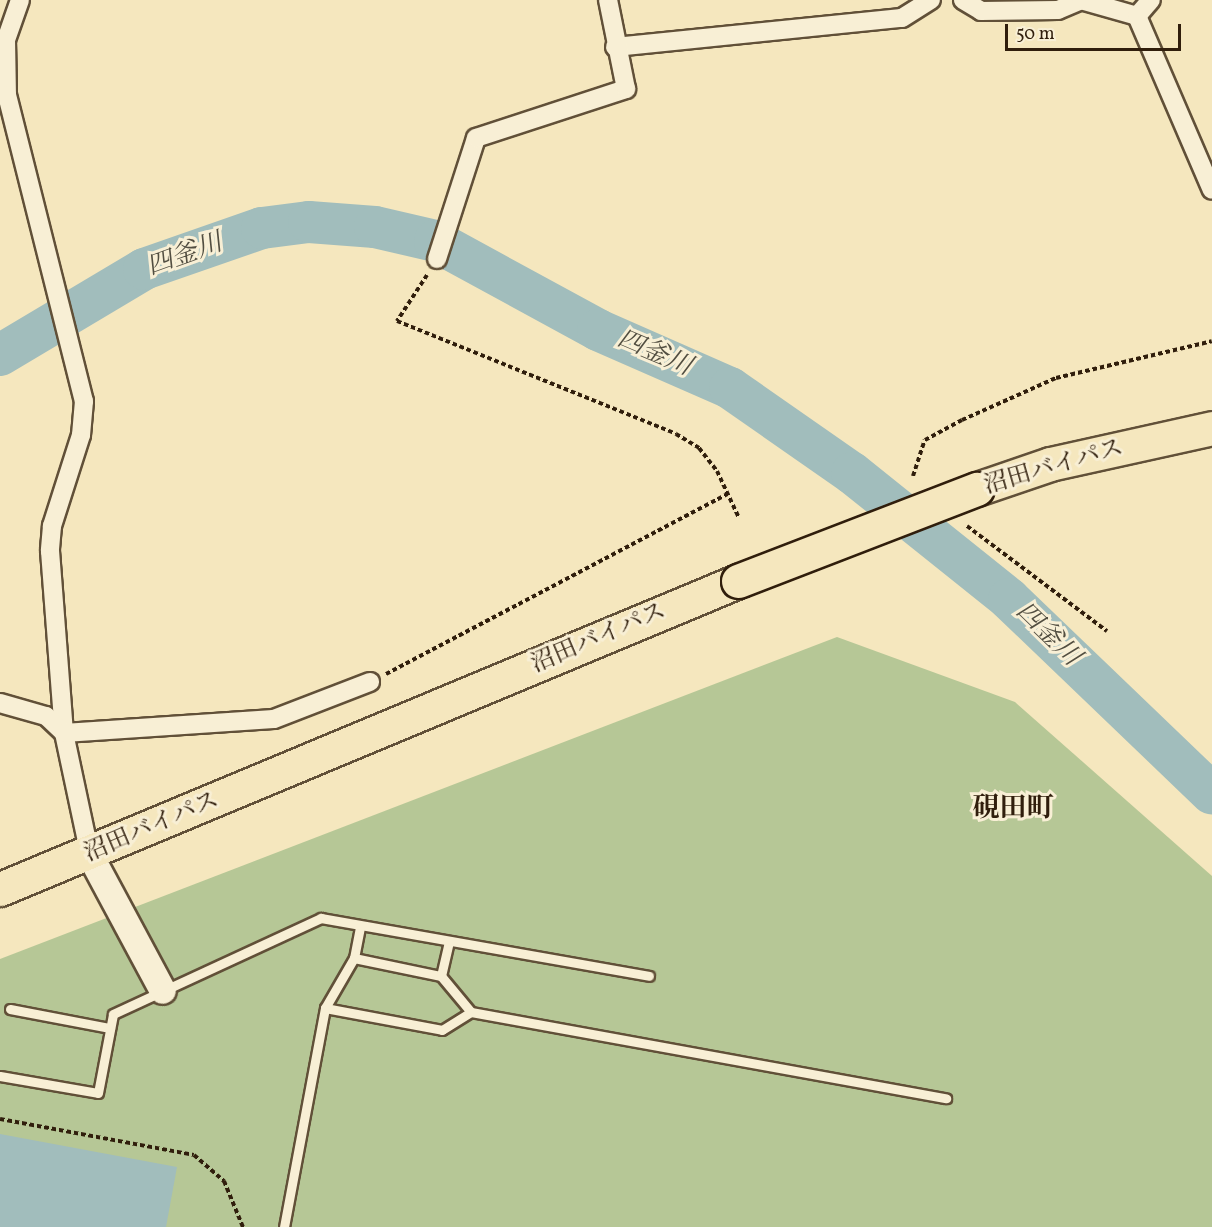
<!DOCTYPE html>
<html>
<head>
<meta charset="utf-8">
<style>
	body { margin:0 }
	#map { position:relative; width:1212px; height:1227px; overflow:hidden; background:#f5e7be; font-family:Vollkorn,"Noto Serif JP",serif }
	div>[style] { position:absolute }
	.green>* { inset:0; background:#b6c796 }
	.water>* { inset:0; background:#a1bdbc }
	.river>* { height:42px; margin:-21px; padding:0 21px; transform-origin:21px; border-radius:21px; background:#a1bdbc }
	.path>* { height:4px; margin-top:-2px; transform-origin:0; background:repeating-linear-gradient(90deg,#301e0c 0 4.5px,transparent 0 7.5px) }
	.roads { filter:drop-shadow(2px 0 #615038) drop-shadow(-2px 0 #615038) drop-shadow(0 2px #615038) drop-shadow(0 -2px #615038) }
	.lane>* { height:9px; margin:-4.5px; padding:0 4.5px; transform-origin:4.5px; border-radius:4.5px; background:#f8efd5 }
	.street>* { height:18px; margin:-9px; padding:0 9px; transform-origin:9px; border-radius:9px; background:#f8efd5 }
	.secondary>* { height:26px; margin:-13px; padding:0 13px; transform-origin:13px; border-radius:13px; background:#f8efd5 }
	.highway>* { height:33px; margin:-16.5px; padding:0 16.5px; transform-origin:16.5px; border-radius:16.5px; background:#f5e7be }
	.bridges { filter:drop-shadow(2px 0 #301e0c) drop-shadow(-2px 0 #301e0c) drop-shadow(0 2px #301e0c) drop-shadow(0 -2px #301e0c) }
	.highway-bridge>* { height:33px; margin:-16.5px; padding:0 16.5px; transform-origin:16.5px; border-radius:16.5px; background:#f5e7be }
	span { translate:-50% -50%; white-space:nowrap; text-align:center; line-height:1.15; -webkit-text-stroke:6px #f8efd5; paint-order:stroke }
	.street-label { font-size:24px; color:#301e0c }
	.water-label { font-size:26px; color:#524e41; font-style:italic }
	.quarter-label { font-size:27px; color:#301e0c; font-weight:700 }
	.scale { position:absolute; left:1005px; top:24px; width:176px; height:27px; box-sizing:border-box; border:3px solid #301e0c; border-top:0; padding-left:8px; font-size:18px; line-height:21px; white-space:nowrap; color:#301e0c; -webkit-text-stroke:4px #f8efd5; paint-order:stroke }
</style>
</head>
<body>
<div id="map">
	<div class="green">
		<i style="clip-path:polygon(837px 637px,1015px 702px,1212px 876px,1212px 1227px,0 1227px,0 959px)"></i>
	</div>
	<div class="water">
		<i style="clip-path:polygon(0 1134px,177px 1167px,166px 1227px,0 1227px)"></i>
	</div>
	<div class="river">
		<i style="left:0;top:355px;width:168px;rotate:-30.8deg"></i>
		<i style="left:144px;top:269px;width:125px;rotate:-19.2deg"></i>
		<i style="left:262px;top:228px;width:47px;rotate:-7.3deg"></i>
		<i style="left:309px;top:222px;width:66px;rotate:4.3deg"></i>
		<i style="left:375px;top:227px;width:62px;rotate:13.1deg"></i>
		<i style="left:435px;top:241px;width:186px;rotate:28.6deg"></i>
		<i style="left:598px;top:330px;width:144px;rotate:23.7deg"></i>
		<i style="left:730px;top:388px;width:149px;rotate:34.9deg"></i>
		<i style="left:852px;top:473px;width:201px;rotate:38.7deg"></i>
		<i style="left:1009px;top:599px;width:281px;rotate:43.8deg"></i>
	</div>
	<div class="path">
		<i style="left:427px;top:275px;width:55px;rotate:123.1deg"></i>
		<i style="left:397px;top:321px;width:301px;rotate:22deg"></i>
		<i style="left:676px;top:434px;width:27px;rotate:31deg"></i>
		<i style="left:699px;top:448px;width:29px;rotate:52deg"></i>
		<i style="left:717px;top:471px;width:52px;rotate:64.9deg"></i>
		<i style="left:913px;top:476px;width:38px;rotate:-72deg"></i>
		<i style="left:925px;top:440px;width:42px;rotate:-28.4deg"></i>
		<i style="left:962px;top:420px;width:103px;rotate:-24.1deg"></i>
		<i style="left:1056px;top:378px;width:160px;rotate:-13.3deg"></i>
		<i style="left:967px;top:526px;width:175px;rotate:36.9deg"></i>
		<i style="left:386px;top:674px;width:386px;rotate:-27.8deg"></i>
		<i style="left:0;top:1119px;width:197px;rotate:10.5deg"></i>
		<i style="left:194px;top:1155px;width:40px;rotate:41deg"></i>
		<i style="left:224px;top:1181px;width:50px;rotate:67.6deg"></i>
	</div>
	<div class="roads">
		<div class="lane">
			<i style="left:354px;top:958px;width:89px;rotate:11.7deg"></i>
			<i style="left:441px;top:976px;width:47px;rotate:50.2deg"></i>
			<i style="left:471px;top:1012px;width:483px;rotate:10.3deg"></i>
			<i style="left:441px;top:976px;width:35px;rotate:-77deg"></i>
			<i style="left:325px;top:1008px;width:119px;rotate:10.6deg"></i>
			<i style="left:442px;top:1030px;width:34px;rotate:-32deg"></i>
			<i style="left:10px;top:1009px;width:102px;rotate:10.8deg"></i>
			<i style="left:0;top:1076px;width:99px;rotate:9.8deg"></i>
			<i style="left:98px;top:1093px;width:80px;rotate:-79.2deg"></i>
			<i style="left:113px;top:1014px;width:229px;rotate:-24.8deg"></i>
			<i style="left:321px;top:918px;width:333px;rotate:10deg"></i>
			<i style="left:284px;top:1227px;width:223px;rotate:-79.4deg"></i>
			<i style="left:325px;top:1008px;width:58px;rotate:-59.9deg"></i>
			<i style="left:354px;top:958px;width:33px;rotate:-79deg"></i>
		</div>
		<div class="street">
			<i style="left:20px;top:0;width:42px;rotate:109.3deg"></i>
			<i style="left:6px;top:40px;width:55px;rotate:89deg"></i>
			<i style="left:7px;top:95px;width:316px;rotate:75.9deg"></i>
			<i style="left:84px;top:401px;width:34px;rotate:95deg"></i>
			<i style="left:81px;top:435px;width:96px;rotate:107.7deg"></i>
			<i style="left:52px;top:526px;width:25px;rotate:95deg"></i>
			<i style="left:50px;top:551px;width:183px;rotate:85.6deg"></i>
			<i style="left:64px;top:733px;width:125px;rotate:78deg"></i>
			<i style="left:963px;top:0;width:21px;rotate:31deg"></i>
			<i style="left:981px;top:11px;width:77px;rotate:-0.7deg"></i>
			<i style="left:1058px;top:10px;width:25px;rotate:-23deg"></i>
			<i style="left:1081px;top:0;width:58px;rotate:15.9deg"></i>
			<i style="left:1137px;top:16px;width:189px;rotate:66.7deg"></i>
			<i style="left:1137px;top:16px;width:21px;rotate:-49deg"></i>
			<i style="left:615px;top:47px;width:288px;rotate:-5.8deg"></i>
			<i style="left:902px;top:18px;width:34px;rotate:-32deg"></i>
			<i style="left:437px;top:259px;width:127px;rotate:-72.1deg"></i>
			<i style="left:476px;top:138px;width:158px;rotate:-18.1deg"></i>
			<i style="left:626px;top:89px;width:91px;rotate:-101.4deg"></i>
			<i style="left:0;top:703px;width:48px;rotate:15.8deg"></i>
			<i style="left:46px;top:716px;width:25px;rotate:43deg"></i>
			<i style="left:64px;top:733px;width:210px;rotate:-3.8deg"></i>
			<i style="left:274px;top:719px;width:103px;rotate:-21.1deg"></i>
		</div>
		<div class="secondary">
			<i style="left:90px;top:855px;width:154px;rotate:61.8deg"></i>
		</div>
		<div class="highway">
			<i style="left:977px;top:489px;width:77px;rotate:-18.9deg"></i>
			<i style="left:1050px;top:464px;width:166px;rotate:-12.5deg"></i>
			<i style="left:0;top:889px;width:800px;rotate:-22.65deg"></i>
		</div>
	</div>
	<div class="bridges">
		<div class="highway-bridge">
			<i style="left:738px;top:581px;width:256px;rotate:-21.1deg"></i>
		</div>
	</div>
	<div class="street-label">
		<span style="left:1054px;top:468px;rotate:-16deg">沼田バイパス</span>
		<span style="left:599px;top:639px;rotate:-23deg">沼田バイパス</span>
		<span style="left:152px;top:828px;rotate:-23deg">沼田バイパス</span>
	</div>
	<div class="water-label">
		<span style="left:185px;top:256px;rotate:-20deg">四釜川</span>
		<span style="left:654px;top:354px;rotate:23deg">四釜川</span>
		<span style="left:1047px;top:635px;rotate:44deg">四釜川</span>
	</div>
	<div class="quarter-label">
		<span style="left:1013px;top:810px">硯田町</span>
	</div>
	<div class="scale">50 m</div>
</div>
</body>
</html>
